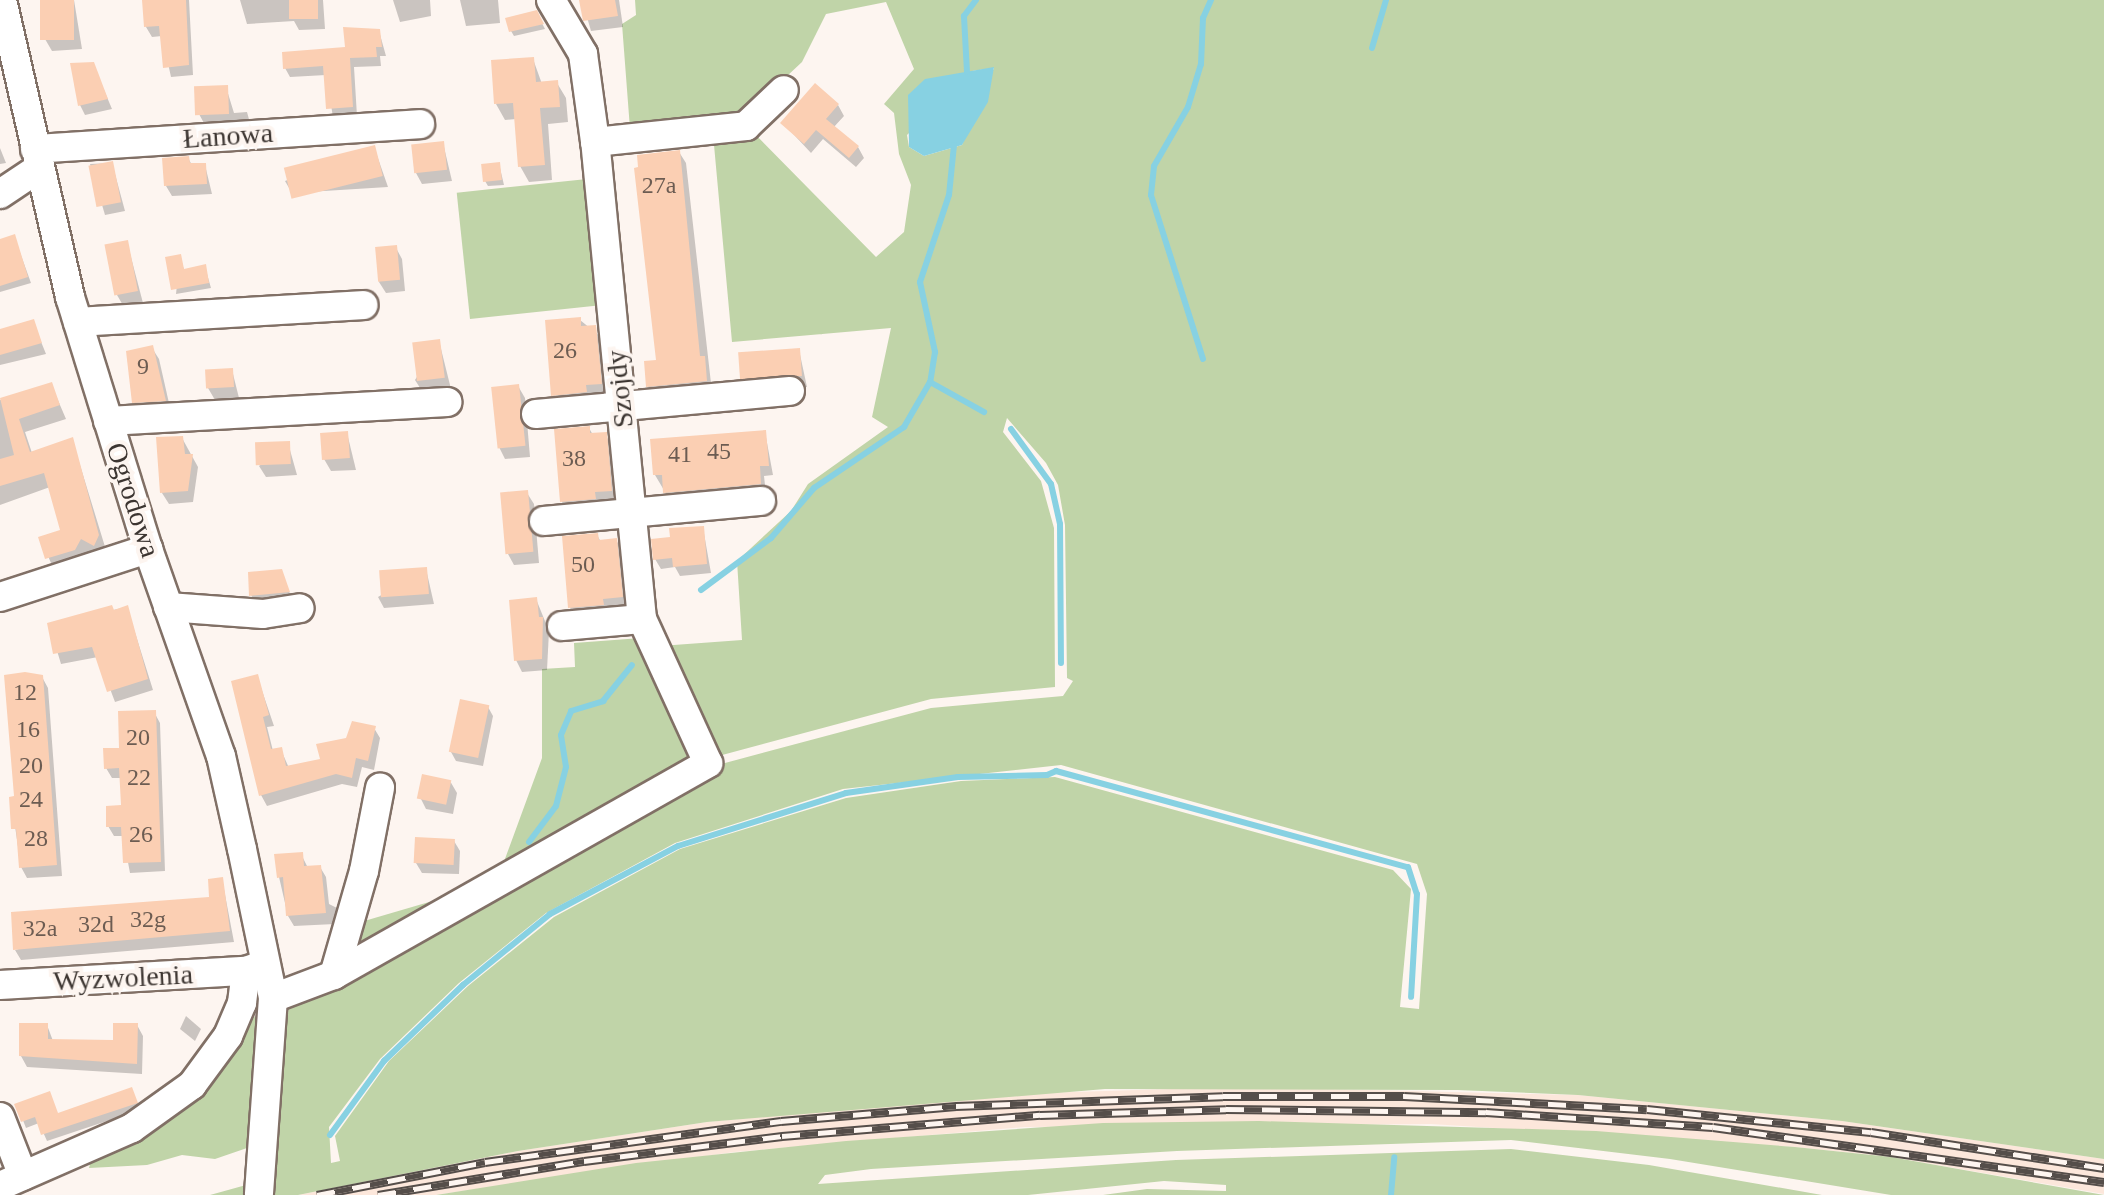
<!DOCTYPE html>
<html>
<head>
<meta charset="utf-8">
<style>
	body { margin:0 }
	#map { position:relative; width:2104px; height:1195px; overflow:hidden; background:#fdf5f0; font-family:"Times New Roman",serif }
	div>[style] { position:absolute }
	.built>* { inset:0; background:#fce7db }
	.green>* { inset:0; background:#c0d4a8; transform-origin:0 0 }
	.water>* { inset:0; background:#87d1e2 }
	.shadow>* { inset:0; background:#0003 }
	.stream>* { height:6px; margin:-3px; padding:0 3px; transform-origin:3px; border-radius:3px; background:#87d1e2 }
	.building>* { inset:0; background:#fbcfb3; transform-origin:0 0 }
	.roads { filter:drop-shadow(2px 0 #817066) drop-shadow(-2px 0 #817066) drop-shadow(0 2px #817066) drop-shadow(0 -2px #817066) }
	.minor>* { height:28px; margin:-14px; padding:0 14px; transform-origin:14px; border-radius:14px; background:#fff }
	.rail>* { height:9px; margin-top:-4.5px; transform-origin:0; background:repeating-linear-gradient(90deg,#fdf5f0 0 18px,#554e4a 0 36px); box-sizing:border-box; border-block:2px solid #554e4a }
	span { translate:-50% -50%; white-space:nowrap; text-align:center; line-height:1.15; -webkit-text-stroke:8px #fdf5f0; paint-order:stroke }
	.number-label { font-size:24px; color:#6c5c52 }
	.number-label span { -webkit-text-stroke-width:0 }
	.street-label { font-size:28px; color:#3c3531 }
</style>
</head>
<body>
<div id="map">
	<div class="built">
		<i style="clip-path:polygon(1235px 1087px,1578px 1095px,1842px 1121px,2104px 1159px,2104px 1194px,1891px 1157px,1795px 1147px,1431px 1124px,1025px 1127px,734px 1152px,435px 1195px,298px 1195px,518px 1151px,707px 1122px,1009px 1094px)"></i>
	</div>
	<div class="green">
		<i style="clip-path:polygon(evenodd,635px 0,2104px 0,2104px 1159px,1842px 1121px,1578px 1095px,1457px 1090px,1105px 1089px,707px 1122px,518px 1151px,298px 1195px,210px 1195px,268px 1179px,289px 1005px,357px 978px,710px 767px,931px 708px,1063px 696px,1073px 681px,1067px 678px,1065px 525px,1058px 485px,1046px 463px,1007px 418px,1003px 432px,1041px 481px,1054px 528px,1055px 687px,931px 699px,711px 758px,660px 646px,742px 640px,737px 561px,791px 511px,808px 484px,888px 427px,872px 417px,891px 328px,732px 342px,713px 134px,752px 131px,876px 257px,904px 232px,911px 185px,899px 154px,894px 113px,884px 104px,914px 69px,886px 2px,826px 14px,802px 62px,740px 120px,630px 129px,622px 24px,636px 15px,635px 0,994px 68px,962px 145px,924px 156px,909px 147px,907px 135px,972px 71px,994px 68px,635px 0,1061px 765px,1417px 864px,1427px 894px,1419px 1009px,1400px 1007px,1411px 889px,1393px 870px,1055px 777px,961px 781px,846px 798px,680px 849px,554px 917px,468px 986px,389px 1061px,335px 1136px,340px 1161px,331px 1163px,329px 1127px,380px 1059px,459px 983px,546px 913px,675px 843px,843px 789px,1061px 765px)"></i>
		<i style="left:587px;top:179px;width:127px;height:131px;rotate:84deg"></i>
		<i style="clip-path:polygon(641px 638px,704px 760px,502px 867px,542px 758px,542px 669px,575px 667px,574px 643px)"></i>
		<i style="clip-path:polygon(453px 895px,356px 957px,354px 924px)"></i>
		<i style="clip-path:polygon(255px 1016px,260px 1025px,247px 1148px,215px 1159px,182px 1155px,147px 1165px,89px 1168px,91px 1160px,159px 1128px,210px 1085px)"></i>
		<i style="clip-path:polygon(1259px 1121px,1596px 1131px,1795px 1147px,1891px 1157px,2104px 1195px,1891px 1195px,1670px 1159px,1511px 1140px,1177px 1151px,871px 1169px,825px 1175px,818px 1184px,1176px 1160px,1511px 1149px,1649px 1165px,1822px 1195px,1103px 1195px,1147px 1189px,1226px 1191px,1226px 1185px,1164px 1181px,1028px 1195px,436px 1195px,636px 1163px,846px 1141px,1103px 1123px)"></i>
	</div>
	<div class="water">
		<i style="clip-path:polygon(994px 67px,988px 102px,962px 145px,924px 156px,909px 147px,908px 95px,925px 79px)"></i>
	</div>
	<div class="shadow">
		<i style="clip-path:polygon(42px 0,74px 0,82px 49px,52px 51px,45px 39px)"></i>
		<i style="clip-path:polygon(144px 0,189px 0,193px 75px,171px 77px,162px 36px,152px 37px,146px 27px)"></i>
		<i style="clip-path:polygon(240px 0,323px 0,325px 29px,299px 30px,294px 21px,247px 24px)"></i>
		<i style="clip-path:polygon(393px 0,430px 0,431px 16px,400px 22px)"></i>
		<i style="clip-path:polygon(460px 0,498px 0,500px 23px,466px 26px)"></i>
		<i style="clip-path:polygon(582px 0,619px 0,623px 27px,591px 31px)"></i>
		<i style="clip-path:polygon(536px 12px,545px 29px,514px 36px,511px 31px)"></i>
		<i style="clip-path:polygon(379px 31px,386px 56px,380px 56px,381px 66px,354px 67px,357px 116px,333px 117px,326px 75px,290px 77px,285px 68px,347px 48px)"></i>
		<i style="clip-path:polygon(533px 59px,542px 84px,557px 83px,566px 98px,568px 122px,548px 124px,552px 180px,529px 182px,520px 166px,516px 119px,505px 120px,496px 104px)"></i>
		<i style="clip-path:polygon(93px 64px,112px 109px,85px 115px,80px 105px)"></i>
		<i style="clip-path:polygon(226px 87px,234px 113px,247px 112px,250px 123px,205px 125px,199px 114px)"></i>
		<i style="clip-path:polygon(838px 105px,844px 116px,833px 128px,858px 147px,864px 158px,856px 167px,823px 139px,811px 153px,783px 123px)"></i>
		<i style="clip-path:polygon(443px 143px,452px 181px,422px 184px,416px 173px)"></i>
		<i style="clip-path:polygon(374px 147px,388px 187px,292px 193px,285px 181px)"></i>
		<i style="clip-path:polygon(0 148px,6px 163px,0 164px)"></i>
		<i style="clip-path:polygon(679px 152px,686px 163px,712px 392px,654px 398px,648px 386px,659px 362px)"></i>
		<i style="clip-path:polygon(188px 158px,192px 165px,205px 165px,212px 194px,172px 196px,166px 186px)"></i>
		<i style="clip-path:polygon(112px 163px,125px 211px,105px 215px,90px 164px)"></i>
		<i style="clip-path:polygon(499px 164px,504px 185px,488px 186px,485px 181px)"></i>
		<i style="clip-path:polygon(14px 236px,31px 283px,0 292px,0 243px)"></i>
		<i style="clip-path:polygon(127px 242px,143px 303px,124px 307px,117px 295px)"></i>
		<i style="clip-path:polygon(396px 248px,402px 259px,405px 291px,386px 293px,379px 282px)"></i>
		<i style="clip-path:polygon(180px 256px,184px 270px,205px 267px,211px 288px,176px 294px)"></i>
		<i style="clip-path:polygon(580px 320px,601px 337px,606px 394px,591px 395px,591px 402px,559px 405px,553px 395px)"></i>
		<i style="clip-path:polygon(33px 322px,46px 354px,0 365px,0 331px)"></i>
		<i style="clip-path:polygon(439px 341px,451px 389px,422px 391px,415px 380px)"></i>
		<i style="clip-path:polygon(152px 348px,159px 359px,171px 412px,141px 414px,134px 402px)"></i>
		<i style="clip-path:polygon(799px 350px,807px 387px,749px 389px,742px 378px)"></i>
		<i style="clip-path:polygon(232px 370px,239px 398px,215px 400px,208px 388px)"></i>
		<i style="clip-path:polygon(51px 384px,66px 419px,25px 432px,32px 453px,72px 439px,106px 550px,102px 558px,89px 551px,83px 564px,55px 572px,40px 538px,63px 531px,50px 487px,0 505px,0 400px)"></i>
		<i style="clip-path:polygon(518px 386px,525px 398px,530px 457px,505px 459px,499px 447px)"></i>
		<i style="clip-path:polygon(589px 428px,593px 435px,605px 434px,611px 444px,617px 500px,600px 502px,600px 509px,567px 512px,562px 502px,556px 431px)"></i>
		<i style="clip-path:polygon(765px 432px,773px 475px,764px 476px,766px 494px,671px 502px,655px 475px)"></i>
		<i style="clip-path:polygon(347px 433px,356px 470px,331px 471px,324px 459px)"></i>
		<i style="clip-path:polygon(182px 438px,198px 467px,193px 502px,169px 504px,162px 493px,159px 439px)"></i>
		<i style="clip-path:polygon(288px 443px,297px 475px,266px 477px,259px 466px)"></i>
		<i style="clip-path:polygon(527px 493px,534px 504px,539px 563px,514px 565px,508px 554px)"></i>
		<i style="clip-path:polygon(703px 528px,711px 573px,680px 576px,675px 567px,661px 569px,655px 559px,672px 539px)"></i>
		<i style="clip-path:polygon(597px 535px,601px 542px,616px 540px,622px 550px,627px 607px,576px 618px,570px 608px)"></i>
		<i style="clip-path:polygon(426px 569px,434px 604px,384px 608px,378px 597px)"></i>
		<i style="clip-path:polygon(281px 571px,294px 604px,258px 607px,251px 595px)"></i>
		<i style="clip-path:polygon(536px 599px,549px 631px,547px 670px,522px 672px,516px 660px)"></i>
		<i style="clip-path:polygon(127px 607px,153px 690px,115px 702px,98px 657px,61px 664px,49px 624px)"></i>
		<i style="clip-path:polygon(257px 676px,274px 726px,267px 727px,273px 751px,281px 750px,289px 768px,322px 760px,347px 740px,374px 728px,380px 738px,374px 770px,362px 767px,357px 787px,342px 784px,267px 806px,261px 795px)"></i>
		<i style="clip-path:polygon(42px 677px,48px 688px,62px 876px,27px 878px,21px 867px,11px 799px,16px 798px)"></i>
		<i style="clip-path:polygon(488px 707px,493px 716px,483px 766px,456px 761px,451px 752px)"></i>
		<i style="clip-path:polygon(154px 712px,160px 723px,165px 871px,130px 873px,123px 836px,114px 836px,108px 826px,123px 807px,122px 778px,112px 778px,106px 768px)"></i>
		<i style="clip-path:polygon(450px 781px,457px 793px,453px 814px,426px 809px,420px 797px)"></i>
		<i style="clip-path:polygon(454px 841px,460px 851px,459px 874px,422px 873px,416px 863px)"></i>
		<i style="clip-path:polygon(301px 854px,308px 868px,320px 867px,326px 877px,329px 904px,339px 909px,335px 924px,294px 926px,288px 916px,279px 877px)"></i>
		<i style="clip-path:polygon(222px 879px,234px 942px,21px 960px,15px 950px,211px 898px)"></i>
		<i style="clip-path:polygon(186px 1016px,201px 1029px,195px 1041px,180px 1029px)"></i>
		<i style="clip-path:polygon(47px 1025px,53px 1041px,115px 1042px,137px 1025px,143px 1036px,142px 1074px,27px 1067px,21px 1056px)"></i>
		<i style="clip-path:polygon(135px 1097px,140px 1110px,47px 1141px,39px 1123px,26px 1128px,17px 1105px,58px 1115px)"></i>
	</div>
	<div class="stream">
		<i style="left:1372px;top:48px;width:50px;rotate:-73.7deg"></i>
		<i style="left:967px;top:72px;width:56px;rotate:-93.1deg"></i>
		<i style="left:964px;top:16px;width:20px;rotate:-53deg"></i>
		<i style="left:954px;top:145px;width:50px;rotate:95.7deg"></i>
		<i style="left:949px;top:195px;width:92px;rotate:108.4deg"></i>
		<i style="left:920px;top:282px;width:72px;rotate:77.9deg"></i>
		<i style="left:935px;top:352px;width:30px;rotate:99deg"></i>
		<i style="left:930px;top:382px;width:62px;rotate:29.1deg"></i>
		<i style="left:1203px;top:359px;width:172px;rotate:-107.6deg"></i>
		<i style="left:1151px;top:195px;width:29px;rotate:-84deg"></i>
		<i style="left:1154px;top:166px;width:68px;rotate:-60deg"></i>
		<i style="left:1188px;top:107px;width:45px;rotate:-73.2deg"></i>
		<i style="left:1201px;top:64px;width:46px;rotate:-87.5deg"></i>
		<i style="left:1203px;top:18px;width:20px;rotate:-66deg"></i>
		<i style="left:1011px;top:429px;width:68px;rotate:54deg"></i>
		<i style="left:1051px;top:484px;width:41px;rotate:77.3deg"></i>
		<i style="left:1060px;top:524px;width:139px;rotate:89.6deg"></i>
		<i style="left:701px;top:590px;width:87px;rotate:-36.6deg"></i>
		<i style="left:771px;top:538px;width:66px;rotate:-49.3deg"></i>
		<i style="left:814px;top:488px;width:109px;rotate:-34.1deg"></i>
		<i style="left:904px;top:427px;width:52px;rotate:-60deg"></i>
		<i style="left:529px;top:842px;width:45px;rotate:-53.1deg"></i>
		<i style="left:556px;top:806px;width:40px;rotate:-75.6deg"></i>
		<i style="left:566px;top:767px;width:32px;rotate:-99deg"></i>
		<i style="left:561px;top:735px;width:26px;rotate:-67deg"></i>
		<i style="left:571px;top:711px;width:34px;rotate:-17deg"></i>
		<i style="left:603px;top:701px;width:46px;rotate:-51.1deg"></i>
		<i style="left:330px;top:1135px;width:92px;rotate:-53.9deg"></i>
		<i style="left:384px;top:1061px;width:110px;rotate:-43.9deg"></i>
		<i style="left:463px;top:985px;width:112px;rotate:-39.2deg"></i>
		<i style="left:550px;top:914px;width:145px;rotate:-28deg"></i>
		<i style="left:678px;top:846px;width:176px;rotate:-17.5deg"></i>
		<i style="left:846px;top:793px;width:113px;rotate:-8.1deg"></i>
		<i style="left:958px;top:777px;width:89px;rotate:-1.3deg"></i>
		<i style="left:1047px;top:775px;width:10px;rotate:-24deg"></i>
		<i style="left:1056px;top:771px;width:365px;rotate:15.3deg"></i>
		<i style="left:1408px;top:867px;width:28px;rotate:72deg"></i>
		<i style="left:1417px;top:894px;width:103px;rotate:93.3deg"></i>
		<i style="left:1391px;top:1195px;width:38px;rotate:-85deg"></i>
	</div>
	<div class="building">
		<i style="left:40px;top:0;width:34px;height:40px"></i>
		<i style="clip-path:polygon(142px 0,186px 0,189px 65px,163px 68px,159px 26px,144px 27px)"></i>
		<i style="left:289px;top:0;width:29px;height:19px"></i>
		<i style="clip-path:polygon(579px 0,615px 0,618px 16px,583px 21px)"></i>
		<i style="clip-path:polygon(537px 10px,544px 24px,509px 32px,505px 18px)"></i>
		<i style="clip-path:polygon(343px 27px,380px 29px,382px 47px,376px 47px,377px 57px,350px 58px,353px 107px,326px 109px,323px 66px,283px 69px,282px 52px,345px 47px)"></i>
		<i style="clip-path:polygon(534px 57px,536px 82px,558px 80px,560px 107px,540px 108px,545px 165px,518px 167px,513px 103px,494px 104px,491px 60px)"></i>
		<i style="clip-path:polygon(94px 62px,108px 99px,78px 106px,70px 63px)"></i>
		<i style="clip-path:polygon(815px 83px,839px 104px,826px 119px,859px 146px,849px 158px,816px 130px,804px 144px,780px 123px)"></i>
		<i style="left:228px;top:85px;width:29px;height:34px;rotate:88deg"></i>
		<i style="left:444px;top:141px;width:29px;height:33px;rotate:84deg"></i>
		<i style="left:375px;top:145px;width:32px;height:94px;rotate:76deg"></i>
		<i style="clip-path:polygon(680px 150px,700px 356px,705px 356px,707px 381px,646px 387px,644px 361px,656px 360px,634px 168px,638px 167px,637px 155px)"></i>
		<i style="clip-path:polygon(189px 156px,190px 163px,206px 163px,207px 184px,164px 186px,162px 158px)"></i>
		<i style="left:113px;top:161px;width:42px;height:25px;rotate:79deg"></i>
		<i style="left:500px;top:162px;width:18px;height:19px;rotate:84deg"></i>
		<i style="clip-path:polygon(15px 234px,28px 277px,0 286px,0 239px)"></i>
		<i style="left:128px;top:240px;width:52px;height:24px;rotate:79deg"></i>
		<i style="left:397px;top:245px;width:35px;height:22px;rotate:85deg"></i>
		<i style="clip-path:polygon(181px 254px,184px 269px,206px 264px,209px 283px,171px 290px,165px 257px)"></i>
		<i style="clip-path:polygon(581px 317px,581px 326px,596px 325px,602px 384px,586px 385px,587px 392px,551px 396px,545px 320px)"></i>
		<i style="clip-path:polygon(34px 319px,42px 343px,0 355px,0 329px)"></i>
		<i style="left:440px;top:339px;width:39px;height:28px;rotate:83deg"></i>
		<i style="clip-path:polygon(153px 345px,166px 401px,132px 403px,126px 351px)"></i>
		<i style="left:800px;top:348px;width:28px;height:62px;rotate:86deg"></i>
		<i style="left:233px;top:368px;width:19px;height:28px;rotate:87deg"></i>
		<i style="clip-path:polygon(52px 382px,60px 405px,19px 419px,30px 452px,73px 437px,99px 535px,94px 546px,81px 539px,75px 550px,45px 559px,38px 537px,60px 530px,44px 473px,0 486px,0 459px,14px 455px,0 398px)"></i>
		<i style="left:519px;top:384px;width:62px;height:28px;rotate:84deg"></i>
		<i style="clip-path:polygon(590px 426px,590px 433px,607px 432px,612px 491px,595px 492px,596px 499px,560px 502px,554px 429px)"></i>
		<i style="clip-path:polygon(766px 430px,769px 466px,760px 466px,761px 484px,663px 493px,662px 475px,653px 475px,650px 439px)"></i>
		<i style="left:348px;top:431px;width:27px;height:28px;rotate:86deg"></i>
		<i style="clip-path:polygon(183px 436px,185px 454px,193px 454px,188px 491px,160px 493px,156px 437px)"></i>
		<i style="left:290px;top:441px;width:23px;height:35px;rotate:88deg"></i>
		<i style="left:528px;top:490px;width:62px;height:28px;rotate:85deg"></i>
		<i style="clip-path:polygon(704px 526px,707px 564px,673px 567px,672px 558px,653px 560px,651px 539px,670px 537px,669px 528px)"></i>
		<i style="clip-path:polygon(598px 533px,599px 540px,617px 538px,623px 597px,603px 599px,604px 605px,568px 608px,562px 536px)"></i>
		<i style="left:427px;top:567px;width:27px;height:48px;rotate:86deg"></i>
		<i style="clip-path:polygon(282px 569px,290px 592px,249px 596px,248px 572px)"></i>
		<i style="clip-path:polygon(537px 597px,539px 617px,543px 617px,542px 659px,514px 661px,509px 600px)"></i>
		<i style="clip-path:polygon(112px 605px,114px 610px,128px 605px,148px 679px,107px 692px,92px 647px,53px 654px,47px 623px)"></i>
		<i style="clip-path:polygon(25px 672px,43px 675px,57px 865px,19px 868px,16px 829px,11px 829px,9px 797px,14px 796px,4px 675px)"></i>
		<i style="clip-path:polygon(258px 674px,269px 715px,263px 717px,271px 749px,282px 747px,286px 766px,320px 759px,316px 744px,346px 738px,352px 721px,376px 726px,368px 761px,356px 758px,352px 778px,336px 774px,259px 796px,231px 681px)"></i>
		<i style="left:460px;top:699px;width:30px;height:54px;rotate:12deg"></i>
		<i style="clip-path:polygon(156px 710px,161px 862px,123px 863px,121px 827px,106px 827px,106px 806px,121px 805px,119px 768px,104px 769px,103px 748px,119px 748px,118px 711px)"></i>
		<i style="left:422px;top:774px;width:30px;height:25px;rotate:12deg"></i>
		<i style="left:415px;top:837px;width:40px;height:26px;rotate:3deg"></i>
		<i style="clip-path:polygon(303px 852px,304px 866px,321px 865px,326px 913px,286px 916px,283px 877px,277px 878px,274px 854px)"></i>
		<i style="clip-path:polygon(223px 877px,230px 931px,13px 950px,11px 912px,209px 897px,208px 879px)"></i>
		<i style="clip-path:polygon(19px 1023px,48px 1023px,48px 1039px,113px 1040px,113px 1023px,138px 1023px,137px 1064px,19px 1056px)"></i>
		<i style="clip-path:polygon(132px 1087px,138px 1103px,41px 1135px,35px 1117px,21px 1122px,14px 1104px,50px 1091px,58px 1113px)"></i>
	</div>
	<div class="roads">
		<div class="minor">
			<i style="left:2px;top:0;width:305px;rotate:77.1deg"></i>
			<i style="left:70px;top:297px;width:264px;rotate:72.8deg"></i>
			<i style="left:148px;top:549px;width:219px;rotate:70.6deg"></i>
			<i style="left:221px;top:756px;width:95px;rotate:77.3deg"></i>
			<i style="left:242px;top:849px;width:152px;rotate:78.2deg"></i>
			<i style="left:273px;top:998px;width:197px;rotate:94.1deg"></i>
			<i style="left:551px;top:0;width:63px;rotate:59.3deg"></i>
			<i style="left:583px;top:54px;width:89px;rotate:82.2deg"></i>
			<i style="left:595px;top:142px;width:152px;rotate:-6deg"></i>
			<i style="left:746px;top:126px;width:52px;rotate:-43.5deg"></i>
			<i style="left:35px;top:149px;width:386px;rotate:-3.7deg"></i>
			<i style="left:0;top:194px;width:47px;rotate:-33.7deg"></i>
			<i style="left:78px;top:322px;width:286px;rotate:-3.4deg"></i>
			<i style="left:536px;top:414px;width:255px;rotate:-5.2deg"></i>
			<i style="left:108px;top:421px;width:340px;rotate:-3.2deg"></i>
			<i style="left:544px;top:521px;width:218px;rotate:-5.3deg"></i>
			<i style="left:0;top:597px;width:156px;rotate:-18deg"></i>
			<i style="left:168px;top:607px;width:95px;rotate:4.2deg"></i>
			<i style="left:263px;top:614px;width:37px;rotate:-9deg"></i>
			<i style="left:562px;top:626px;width:80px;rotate:-5deg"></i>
			<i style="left:334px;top:975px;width:108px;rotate:-73.9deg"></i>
			<i style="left:364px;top:871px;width:85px;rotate:-79.1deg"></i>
			<i style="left:0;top:985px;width:246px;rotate:-3.3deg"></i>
			<i style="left:273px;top:998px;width:65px;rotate:-20.7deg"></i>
			<i style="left:334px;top:975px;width:430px;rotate:-29.5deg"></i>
			<i style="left:708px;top:763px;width:158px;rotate:-114.6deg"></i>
			<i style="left:642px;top:619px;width:479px;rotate:-95.6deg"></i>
			<i style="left:0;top:1117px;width:63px;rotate:68.7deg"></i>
			<i style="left:0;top:1186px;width:144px;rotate:-23.7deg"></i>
			<i style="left:132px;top:1128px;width:74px;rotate:-35.6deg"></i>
			<i style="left:192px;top:1085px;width:61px;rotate:-53.7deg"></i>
			<i style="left:228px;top:1036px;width:36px;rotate:-67deg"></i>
			<i style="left:242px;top:1003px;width:32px;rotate:-83deg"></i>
			<i style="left:246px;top:971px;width:20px;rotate:-20deg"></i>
		</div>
	</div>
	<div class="rail">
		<i style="left:317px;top:1195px;width:171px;rotate:-11.1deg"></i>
		<i style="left:485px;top:1162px;width:299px;rotate:-7.9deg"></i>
		<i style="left:781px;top:1121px;width:176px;rotate:-4.9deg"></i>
		<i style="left:956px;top:1106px;width:267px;rotate:-2.1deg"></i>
		<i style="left:1223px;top:1096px;width:181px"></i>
		<i style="left:1404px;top:1096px;width:243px;rotate:3.1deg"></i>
		<i style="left:1647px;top:1109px;width:225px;rotate:5.9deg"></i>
		<i style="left:1871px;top:1132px;width:236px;rotate:8.8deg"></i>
		<i style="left:378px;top:1195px;width:209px;rotate:-9.4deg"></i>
		<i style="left:584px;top:1161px;width:200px;rotate:-7.2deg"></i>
		<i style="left:782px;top:1136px;width:259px;rotate:-4.7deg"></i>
		<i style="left:1040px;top:1115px;width:186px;rotate:-1.8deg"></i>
		<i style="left:1226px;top:1109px;width:260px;rotate:0.7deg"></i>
		<i style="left:1486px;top:1112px;width:227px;rotate:3.8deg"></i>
		<i style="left:1713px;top:1127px;width:395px;rotate:8deg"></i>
	</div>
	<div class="number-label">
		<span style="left:659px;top:186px">27a</span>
		<span style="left:565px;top:351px">26</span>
		<span style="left:143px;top:367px">9</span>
		<span style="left:719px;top:452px">45</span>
		<span style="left:680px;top:455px">41</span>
		<span style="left:574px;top:459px">38</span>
		<span style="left:583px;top:565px">50</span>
		<span style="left:25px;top:693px">12</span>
		<span style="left:28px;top:730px">16</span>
		<span style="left:138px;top:738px">20</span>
		<span style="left:31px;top:766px">20</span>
		<span style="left:139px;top:778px">22</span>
		<span style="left:31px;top:800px">24</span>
		<span style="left:141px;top:835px">26</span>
		<span style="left:36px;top:839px">28</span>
		<span style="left:148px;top:920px">32g</span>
		<span style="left:96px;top:925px">32d</span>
		<span style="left:40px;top:929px">32a</span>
	</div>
	<div class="street-label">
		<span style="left:228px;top:136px;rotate:-4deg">Łanowa</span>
		<span style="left:620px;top:389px;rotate:-96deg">Szojdy</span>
		<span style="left:133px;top:500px;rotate:72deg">Ogrodowa</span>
		<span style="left:123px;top:978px;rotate:-3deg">Wyzwolenia</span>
	</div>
</div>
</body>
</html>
